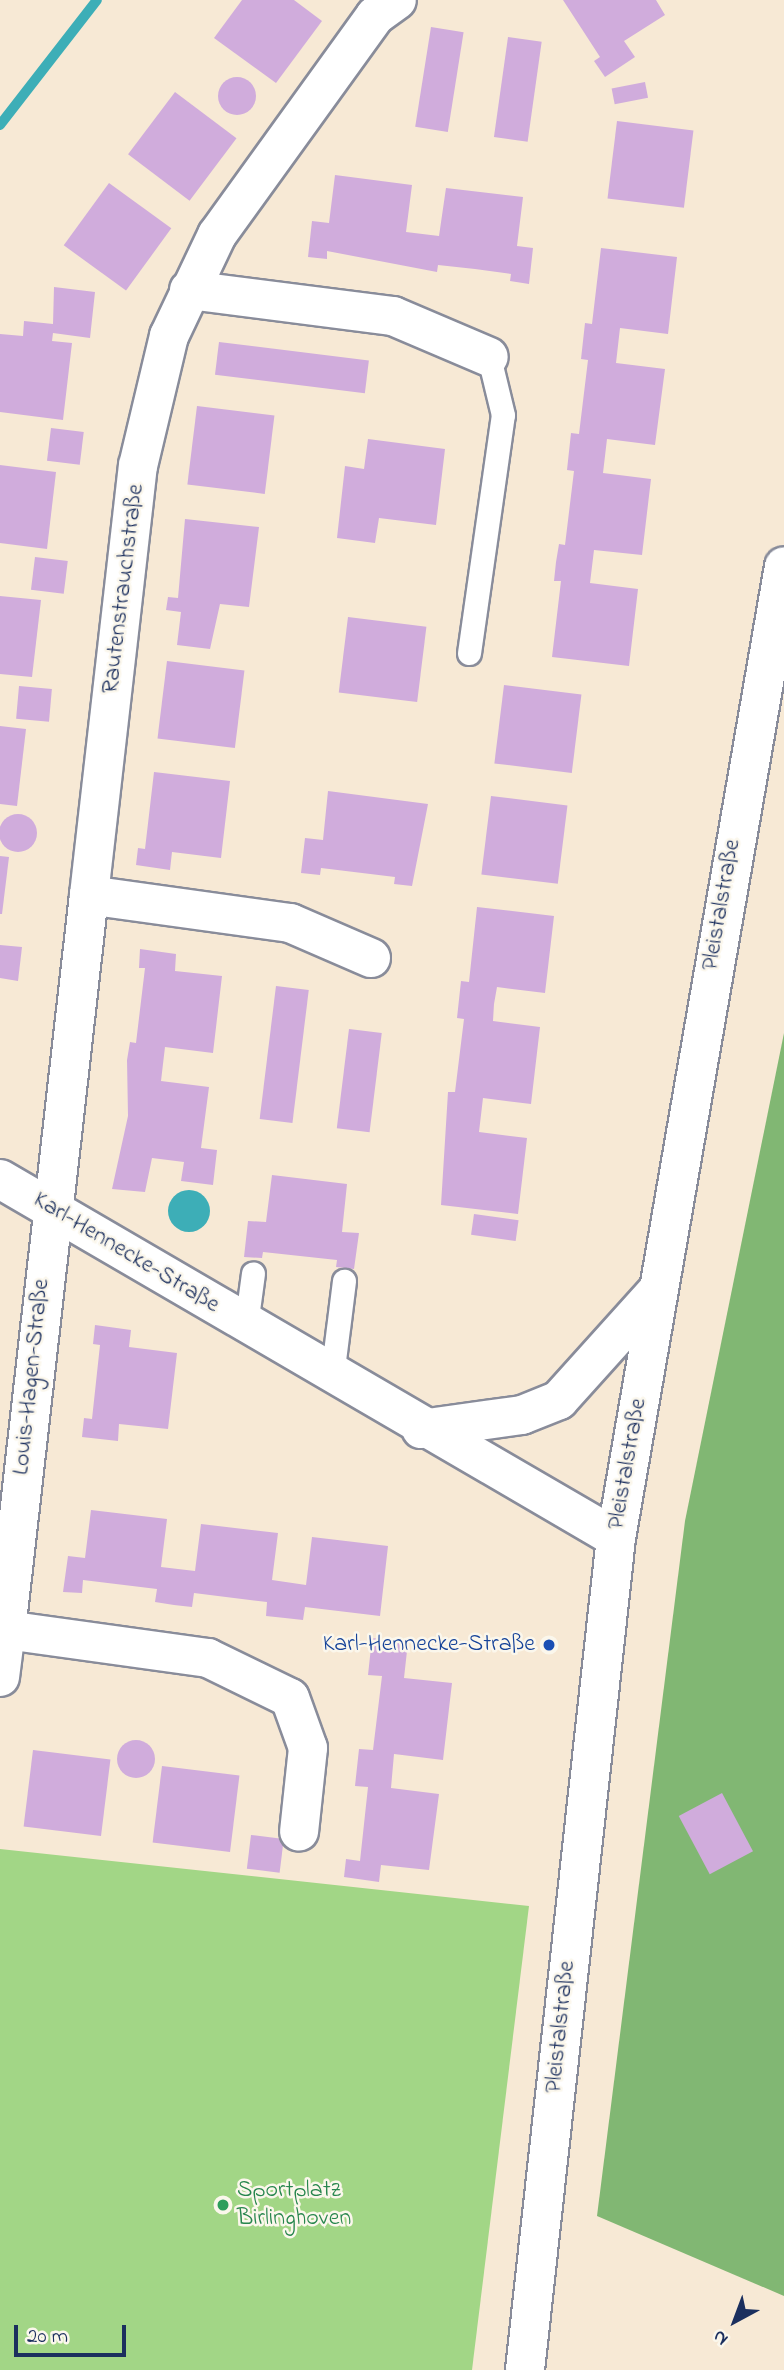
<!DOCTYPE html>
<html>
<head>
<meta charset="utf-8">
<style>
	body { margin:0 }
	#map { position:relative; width:784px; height:2370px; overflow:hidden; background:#f7e9d5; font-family:"Indie Flower",sans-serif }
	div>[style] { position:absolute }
	.green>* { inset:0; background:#a2d686 }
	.forest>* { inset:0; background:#81b773 }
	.water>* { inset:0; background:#3daeb7 }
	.round { border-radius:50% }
	.stream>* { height:10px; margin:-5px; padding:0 5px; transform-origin:5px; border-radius:5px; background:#3daeb7 }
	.building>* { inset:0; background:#d0acdc; transform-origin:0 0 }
	.roads { filter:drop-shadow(2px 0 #898c9a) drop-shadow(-2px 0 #898c9a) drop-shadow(0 2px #898c9a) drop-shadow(0 -2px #898c9a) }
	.lane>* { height:23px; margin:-11.5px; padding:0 11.5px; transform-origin:11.5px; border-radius:11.5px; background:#fff }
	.street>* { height:38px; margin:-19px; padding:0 19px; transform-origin:19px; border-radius:19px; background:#fff }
	.secondary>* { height:38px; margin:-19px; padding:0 19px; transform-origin:19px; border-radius:19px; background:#fff }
	.dots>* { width:19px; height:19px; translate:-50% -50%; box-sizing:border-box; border:4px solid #fbf7ec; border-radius:50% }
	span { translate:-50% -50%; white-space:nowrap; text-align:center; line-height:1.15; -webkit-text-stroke:5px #fbf7ec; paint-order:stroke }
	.street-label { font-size:24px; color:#1b2f5e }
	.transit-label { font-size:24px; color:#164399 }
	.right { translate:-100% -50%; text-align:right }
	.leisure-label { font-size:24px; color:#27864d }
	.left { translate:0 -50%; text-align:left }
	.north { position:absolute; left:700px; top:2286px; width:70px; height:70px; -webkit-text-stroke:5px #fbf7ec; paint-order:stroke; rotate:221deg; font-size:19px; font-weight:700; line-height:28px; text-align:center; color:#1b2f5e }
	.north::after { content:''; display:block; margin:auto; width:24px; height:32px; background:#1b2f5e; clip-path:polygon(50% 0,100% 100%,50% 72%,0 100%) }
	.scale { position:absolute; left:14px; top:2325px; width:112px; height:32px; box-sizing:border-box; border:4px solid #1b2f5e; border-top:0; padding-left:9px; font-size:21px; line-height:24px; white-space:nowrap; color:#1b2f5e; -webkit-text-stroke:5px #fbf7ec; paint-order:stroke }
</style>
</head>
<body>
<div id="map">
	<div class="green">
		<i style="clip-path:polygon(0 1849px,529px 1906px,472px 2370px,0 2370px)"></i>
	</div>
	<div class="forest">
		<i style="clip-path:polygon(784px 1033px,784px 2296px,597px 2216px,685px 1521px)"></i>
	</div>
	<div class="water">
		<i class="round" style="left:168px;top:1190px;width:42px;height:42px"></i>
	</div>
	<div class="stream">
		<i style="left:0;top:125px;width:158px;rotate:-52.2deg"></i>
	</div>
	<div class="building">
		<i style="clip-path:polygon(242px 0,294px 0,322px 21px,276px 83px,214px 38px)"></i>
		<i style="clip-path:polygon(563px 0,656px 0,665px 15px,624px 41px,635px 57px,605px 77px,594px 61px,600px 57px)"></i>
		<i style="left:431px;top:27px;width:33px;height:101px;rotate:9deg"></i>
		<i style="left:508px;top:37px;width:34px;height:101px;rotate:8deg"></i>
		<i class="round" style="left:218px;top:77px;width:38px;height:38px"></i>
		<i style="left:645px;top:82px;width:16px;height:34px;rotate:79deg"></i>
		<i style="left:175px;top:92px;width:77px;height:78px;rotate:37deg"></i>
		<i style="left:617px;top:121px;width:77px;height:78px;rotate:7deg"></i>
		<i style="clip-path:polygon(335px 175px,412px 185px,406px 232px,439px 236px,446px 188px,523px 197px,517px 246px,533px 248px,529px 284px,510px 281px,511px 274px,475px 269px,438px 265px,437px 272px,327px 251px,327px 259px,308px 257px,312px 221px,329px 223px)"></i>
		<i style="left:109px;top:183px;width:77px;height:77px;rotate:36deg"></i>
		<i style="clip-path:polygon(601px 248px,677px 257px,668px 334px,620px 328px,616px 363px,665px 369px,655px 445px,607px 439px,603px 473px,651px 479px,642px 555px,594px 550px,590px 583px,638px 589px,629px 666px,552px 657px,561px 581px,554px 581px,556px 562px,559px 544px,565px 545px,574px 471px,567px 470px,571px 433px,579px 434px,588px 360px,581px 359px,585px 323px,592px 324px)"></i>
		<i style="clip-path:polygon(54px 287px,95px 292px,90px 338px,53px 333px,52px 341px,72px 343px,63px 420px,0 412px,0 334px,23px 336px,24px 321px,53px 324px)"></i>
		<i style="left:219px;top:342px;width:151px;height:33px;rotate:7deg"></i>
		<i style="left:197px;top:406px;width:78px;height:79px;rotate:7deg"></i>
		<i style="left:51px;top:428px;width:33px;height:33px;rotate:7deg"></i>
		<i style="clip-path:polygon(368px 439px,445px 449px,436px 525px,379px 518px,375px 543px,337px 538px,345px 466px,364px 469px)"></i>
		<i style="clip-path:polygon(0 465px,56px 472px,47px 549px,0 543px)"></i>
		<i style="clip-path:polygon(185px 519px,259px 527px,249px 607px,220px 604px,210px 649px,177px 645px,181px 612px,166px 610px,168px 597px,178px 598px)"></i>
		<i style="left:35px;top:557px;width:33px;height:33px;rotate:7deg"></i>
		<i style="clip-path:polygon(0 596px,41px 600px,32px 677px,0 674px)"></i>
		<i style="left:348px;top:617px;width:79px;height:76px;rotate:7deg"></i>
		<i style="left:167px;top:661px;width:78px;height:78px;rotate:7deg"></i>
		<i style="left:504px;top:685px;width:78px;height:79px;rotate:7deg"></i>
		<i style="left:19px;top:686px;width:33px;height:33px;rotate:5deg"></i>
		<i style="clip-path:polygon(0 726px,26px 729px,17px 806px,0 804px)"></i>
		<i style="clip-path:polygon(154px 772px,230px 781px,221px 858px,172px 852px,170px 870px,136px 865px,138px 848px,145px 849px)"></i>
		<i style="clip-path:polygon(328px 791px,428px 804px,412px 886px,394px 884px,395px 877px,321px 868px,320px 875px,301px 873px,305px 838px,323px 840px)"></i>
		<i style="left:491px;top:796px;width:77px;height:79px;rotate:7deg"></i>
		<i class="round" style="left:-1px;top:814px;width:38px;height:38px"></i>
		<i style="clip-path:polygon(0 856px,9px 857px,2px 914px,0 914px)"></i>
		<i style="clip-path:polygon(477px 907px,554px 916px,545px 993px,497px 987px,494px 1004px,493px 1021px,540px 1027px,531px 1104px,483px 1098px,479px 1132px,527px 1138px,518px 1214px,441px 1205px,448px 1092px,455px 1092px,464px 1019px,457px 1018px,461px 981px,469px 982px)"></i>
		<i style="clip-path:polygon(0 945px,22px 947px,18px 981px,0 978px)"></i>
		<i style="clip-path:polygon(140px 949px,176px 954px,175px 971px,222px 976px,213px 1053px,165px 1047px,161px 1081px,209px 1087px,201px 1148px,217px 1150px,213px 1185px,181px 1181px,184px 1162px,152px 1158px,145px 1192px,112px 1189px,128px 1116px,127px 1060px,130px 1042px,136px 1043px,145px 968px,139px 968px)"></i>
		<i style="left:276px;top:986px;width:33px;height:134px;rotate:7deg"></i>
		<i style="left:349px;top:1029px;width:33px;height:100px;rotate:7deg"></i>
		<i style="clip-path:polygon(272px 1175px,347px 1184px,342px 1232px,359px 1233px,354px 1269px,336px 1267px,337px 1260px,263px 1252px,262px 1258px,244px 1257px,248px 1221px,266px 1222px)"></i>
		<i style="left:474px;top:1214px;width:45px;height:21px;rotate:8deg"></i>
		<i style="clip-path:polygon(95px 1325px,131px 1330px,129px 1347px,177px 1353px,168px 1429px,119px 1424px,118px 1441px,82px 1437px,84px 1418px,92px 1419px,100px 1345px,93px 1344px)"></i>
		<i style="clip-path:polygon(91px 1510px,167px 1519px,161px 1567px,195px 1571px,201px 1524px,278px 1533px,272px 1580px,306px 1585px,312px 1537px,388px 1546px,380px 1616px,305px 1607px,303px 1620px,285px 1618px,266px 1616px,267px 1602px,194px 1593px,192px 1607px,174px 1605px,155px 1602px,157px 1589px,83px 1580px,82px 1593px,63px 1592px,68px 1556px,85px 1558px)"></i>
		<i style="clip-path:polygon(372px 1638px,408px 1642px,404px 1678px,452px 1683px,443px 1760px,394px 1754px,391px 1788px,439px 1794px,429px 1870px,381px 1865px,379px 1882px,344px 1877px,346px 1859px,360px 1861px,368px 1787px,355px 1786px,359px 1749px,373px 1750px,382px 1676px,368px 1675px)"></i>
		<i class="round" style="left:117px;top:1740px;width:38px;height:38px"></i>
		<i style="left:33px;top:1750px;width:78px;height:77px;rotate:7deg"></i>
		<i style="left:162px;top:1766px;width:78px;height:77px;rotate:7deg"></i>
		<i style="left:722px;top:1793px;width:66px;height:49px;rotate:62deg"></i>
		<i style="left:251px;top:1835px;width:33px;height:34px;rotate:7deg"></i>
	</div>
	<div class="roads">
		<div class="lane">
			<i style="left:469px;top:653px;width:240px;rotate:-81.9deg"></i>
			<i style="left:503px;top:415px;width:60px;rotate:-103.6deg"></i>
			<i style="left:246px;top:1325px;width:52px;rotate:-82.3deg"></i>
			<i style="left:332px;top:1376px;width:96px;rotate:-82.8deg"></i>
		</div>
		<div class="street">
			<i style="left:189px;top:290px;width:206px;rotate:7.3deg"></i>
			<i style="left:393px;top:316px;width:104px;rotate:23.1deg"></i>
			<i style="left:89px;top:895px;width:740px;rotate:96.44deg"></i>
			<i style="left:6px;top:1630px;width:204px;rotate:7.9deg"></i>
			<i style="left:208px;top:1658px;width:91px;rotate:26deg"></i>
			<i style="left:290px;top:1698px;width:53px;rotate:70.2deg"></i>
			<i style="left:308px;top:1748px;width:84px;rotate:96.1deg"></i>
			<i style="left:371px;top:958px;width:88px;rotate:-156.6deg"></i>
			<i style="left:290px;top:923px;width:203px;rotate:-172.1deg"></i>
			<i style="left:89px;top:895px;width:432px;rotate:-83.5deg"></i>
			<i style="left:138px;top:466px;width:134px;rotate:-76.6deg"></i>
			<i style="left:169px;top:336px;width:112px;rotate:-64.6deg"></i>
			<i style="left:217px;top:235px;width:270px;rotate:-54.2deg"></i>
			<i style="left:375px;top:16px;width:27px;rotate:-36deg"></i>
			<i style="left:0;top:1179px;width:713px;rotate:30.23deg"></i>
			<i style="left:0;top:1677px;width:47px;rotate:-82.7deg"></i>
		</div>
		<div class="secondary">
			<i style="left:421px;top:1429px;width:102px;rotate:-7.9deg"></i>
			<i style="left:522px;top:1415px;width:40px;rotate:-22deg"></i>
			<i style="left:559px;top:1400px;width:148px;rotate:-48deg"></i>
			<i style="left:525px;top:2370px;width:837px;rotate:-83.76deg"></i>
			<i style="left:616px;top:1538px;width:986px;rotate:-80.19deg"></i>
		</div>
	</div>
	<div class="dots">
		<i style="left:549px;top:1645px;background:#1a4fb4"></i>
		<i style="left:223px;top:2205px;background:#2e9e5b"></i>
	</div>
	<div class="street-label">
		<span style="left:124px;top:589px;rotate:-83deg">Rautenstrauchstraße</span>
		<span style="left:722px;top:905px;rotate:-80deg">Pleistalstraße</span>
		<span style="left:126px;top:1253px;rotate:31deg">Karl-Hennecke-Straße</span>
		<span style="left:32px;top:1377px;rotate:-84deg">Louis-Hagen-Straße</span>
		<span style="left:628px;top:1464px;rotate:-80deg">Pleistalstraße</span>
		<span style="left:561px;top:2027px;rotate:-84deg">Pleistalstraße</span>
	</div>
	<div class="transit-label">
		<span class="right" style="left:535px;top:1645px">Karl-Hennecke-Straße</span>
	</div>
	<div class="leisure-label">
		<span class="left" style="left:237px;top:2205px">Sportplatz<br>Birlinghoven</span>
	</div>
	<div class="north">N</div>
	<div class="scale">20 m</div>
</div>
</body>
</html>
